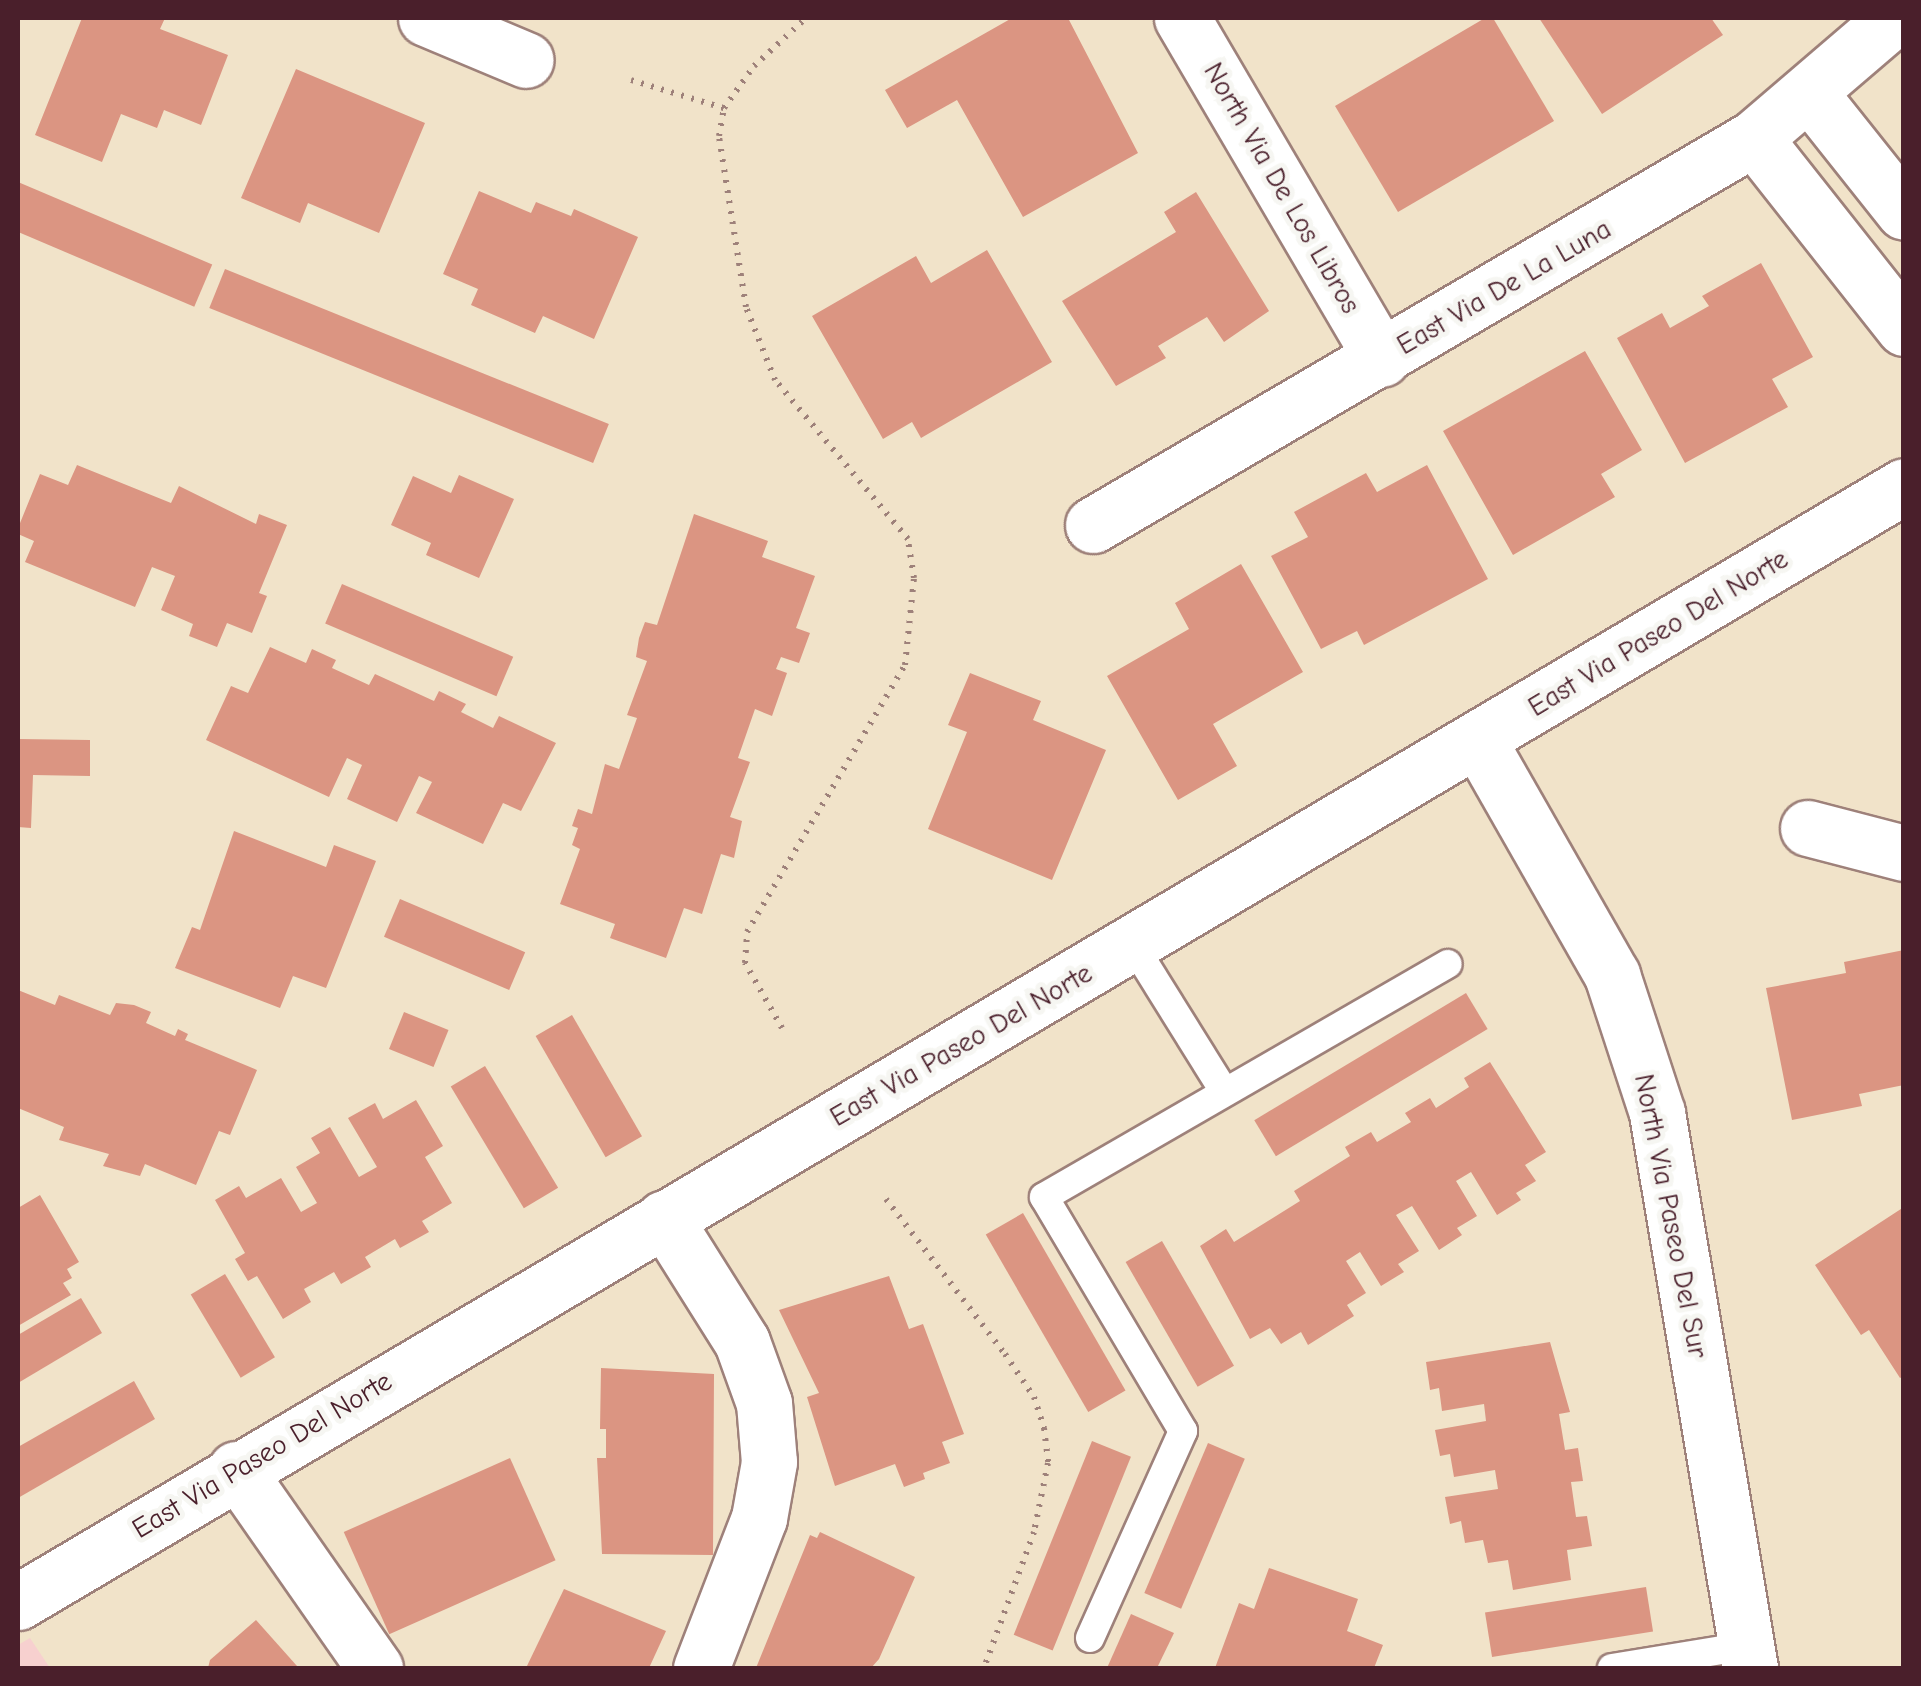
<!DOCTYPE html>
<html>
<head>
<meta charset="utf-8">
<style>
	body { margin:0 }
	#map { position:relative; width:1921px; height:1686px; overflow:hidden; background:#f1e3c9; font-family:"Comic Neue",sans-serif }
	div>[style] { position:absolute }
	.built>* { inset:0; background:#f7d0cf }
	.building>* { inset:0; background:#db9582; transform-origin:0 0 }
	.path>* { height:6px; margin-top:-3px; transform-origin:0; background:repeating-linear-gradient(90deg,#9e817a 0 2.5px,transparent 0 10.5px) }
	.roads { filter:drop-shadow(2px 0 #9e817a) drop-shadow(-2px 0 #9e817a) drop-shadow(0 2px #9e817a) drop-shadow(0 -2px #9e817a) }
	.service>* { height:28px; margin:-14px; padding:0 14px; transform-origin:14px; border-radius:14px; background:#fff }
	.minor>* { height:55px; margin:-27.5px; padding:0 27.5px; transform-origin:27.5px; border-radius:27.5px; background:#fff }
	.tertiary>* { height:55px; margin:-27.5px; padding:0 27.5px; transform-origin:27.5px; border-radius:27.5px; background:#fff }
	span { translate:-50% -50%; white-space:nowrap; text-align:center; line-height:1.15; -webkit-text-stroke:10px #f6f6f2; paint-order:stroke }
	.street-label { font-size:28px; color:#4a1f2b }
	.frame { position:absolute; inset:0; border:20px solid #4a1f2b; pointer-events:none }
</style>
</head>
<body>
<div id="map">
	<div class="built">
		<i style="clip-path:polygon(30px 1638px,50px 1668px,18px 1668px,18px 1645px)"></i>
	</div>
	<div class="building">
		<i style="clip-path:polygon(82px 18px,165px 18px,160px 29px,228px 55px,201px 125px,164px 110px,157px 128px,121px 114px,102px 162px,35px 135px)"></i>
		<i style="clip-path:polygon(1012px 18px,1068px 18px,1138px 153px,1023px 217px,957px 100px,907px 128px,885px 90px)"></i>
		<i style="clip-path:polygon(1485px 18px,1493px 18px,1554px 121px,1398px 212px,1335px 106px)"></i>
		<i style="clip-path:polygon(1539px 18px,1711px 18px,1723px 35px,1602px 114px)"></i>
		<i style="clip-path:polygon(296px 69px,425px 123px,379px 233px,308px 203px,300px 223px,241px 198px)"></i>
		<i style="left:18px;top:182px;width:211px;height:46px;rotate:23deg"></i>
		<i style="clip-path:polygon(479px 191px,531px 213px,536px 202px,571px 216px,574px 209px,638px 237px,594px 339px,543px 316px,535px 333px,471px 305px,478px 289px,443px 274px)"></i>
		<i style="clip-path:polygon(1196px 192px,1269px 311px,1224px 342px,1207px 317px,1158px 346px,1166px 358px,1116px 386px,1062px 301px,1176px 232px,1164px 212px)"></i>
		<i style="clip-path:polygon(987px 250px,1052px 362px,921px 438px,912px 422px,883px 439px,812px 316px,916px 256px,931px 283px)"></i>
		<i style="clip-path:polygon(1761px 263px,1813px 357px,1772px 379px,1788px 407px,1685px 463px,1617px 338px,1662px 313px,1670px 328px,1709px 306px,1702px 296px)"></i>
		<i style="left:225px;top:269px;width:414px;height:42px;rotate:22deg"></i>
		<i style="clip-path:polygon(1585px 351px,1642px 450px,1601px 474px,1615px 497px,1513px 555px,1443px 431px)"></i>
		<i style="clip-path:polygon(77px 465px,171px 503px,179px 486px,256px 524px,259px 514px,287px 525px,259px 593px,267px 596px,252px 633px,227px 623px,217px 647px,189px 636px,193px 624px,161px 610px,175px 576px,152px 567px,135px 607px,25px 562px,34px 541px,18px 534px,18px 528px,40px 474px,68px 485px)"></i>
		<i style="clip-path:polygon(1427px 465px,1488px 579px,1364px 645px,1357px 631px,1321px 649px,1271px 556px,1308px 537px,1294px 512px,1366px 473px,1377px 492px)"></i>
		<i style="clip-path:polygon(459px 475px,514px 499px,479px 578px,426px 555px,431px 543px,391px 525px,413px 476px,451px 493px)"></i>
		<i style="clip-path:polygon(694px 514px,768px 541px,762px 557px,815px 576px,796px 628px,810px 633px,799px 663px,781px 657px,776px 669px,787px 673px,772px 716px,755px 709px,738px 758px,750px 762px,730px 817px,742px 821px,734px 858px,721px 854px,702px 914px,684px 908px,666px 958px,610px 938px,615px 924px,560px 904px,580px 849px,572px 845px,578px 828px,572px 826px,578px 809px,592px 814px,605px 764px,619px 769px,637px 718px,627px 715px,647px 661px,636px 657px,639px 638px,645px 622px,657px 625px)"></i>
		<i style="clip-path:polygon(1241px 564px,1303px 672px,1213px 724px,1237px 766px,1178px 800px,1107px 676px,1189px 629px,1175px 603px)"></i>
		<i style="left:342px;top:584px;width:186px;height:43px;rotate:23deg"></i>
		<i style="clip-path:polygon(270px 647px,306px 663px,312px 649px,336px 660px,332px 668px,369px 685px,375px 674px,434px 701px,439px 691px,466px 704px,461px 712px,493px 728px,499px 716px,556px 743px,521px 811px,503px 803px,483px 844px,416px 813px,432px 782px,419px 776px,397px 822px,347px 799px,362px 765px,347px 758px,329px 797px,206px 740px,231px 686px,248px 693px)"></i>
		<i style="clip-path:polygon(970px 673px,1041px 701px,1033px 720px,1106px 750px,1052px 880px,928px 829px,967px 732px,948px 725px)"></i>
		<i style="clip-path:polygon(18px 739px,90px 740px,90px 776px,33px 775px,31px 828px,18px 827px)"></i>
		<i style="clip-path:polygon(234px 831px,326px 867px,334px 845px,376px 861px,326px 988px,293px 976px,280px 1008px,175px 968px,192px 927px,200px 930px)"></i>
		<i style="left:400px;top:899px;width:136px;height:41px;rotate:23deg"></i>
		<i style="clip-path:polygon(1904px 950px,1904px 1085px,1859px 1094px,1862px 1106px,1792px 1120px,1766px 988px,1846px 973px,1844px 962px)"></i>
		<i style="clip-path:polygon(18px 990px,55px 1005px,59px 995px,110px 1015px,116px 1003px,134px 1005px,151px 1012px,146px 1023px,175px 1036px,178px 1029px,188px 1034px,185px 1040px,257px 1070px,230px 1135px,219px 1131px,196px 1185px,145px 1164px,140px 1176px,103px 1166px,109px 1154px,59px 1140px,64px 1127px,18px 1108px)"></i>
		<i style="left:1466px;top:993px;width:42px;height:247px;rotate:59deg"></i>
		<i style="left:404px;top:1012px;width:48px;height:40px;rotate:22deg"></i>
		<i style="left:572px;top:1015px;width:140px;height:42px;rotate:60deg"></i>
		<i style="clip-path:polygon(1490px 1062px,1546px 1152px,1525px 1165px,1536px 1181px,1516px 1193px,1521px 1200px,1497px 1215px,1471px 1172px,1456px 1181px,1477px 1216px,1457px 1228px,1462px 1235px,1439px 1250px,1412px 1206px,1396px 1215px,1419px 1251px,1398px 1264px,1404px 1272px,1381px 1286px,1360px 1252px,1346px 1261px,1366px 1293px,1347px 1305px,1354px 1316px,1308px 1345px,1301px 1332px,1281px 1344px,1270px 1328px,1250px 1339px,1200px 1246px,1226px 1229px,1234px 1242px,1300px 1201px,1294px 1191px,1350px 1156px,1345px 1147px,1371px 1132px,1377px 1142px,1411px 1122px,1405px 1113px,1430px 1098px,1436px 1108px,1469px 1087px,1464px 1078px)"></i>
		<i style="left:485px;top:1066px;width:142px;height:40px;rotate:59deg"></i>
		<i style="clip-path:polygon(416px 1100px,443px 1146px,425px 1157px,452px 1203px,422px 1221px,429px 1232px,400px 1248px,395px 1239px,365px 1257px,371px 1267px,341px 1284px,334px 1272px,304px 1289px,311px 1302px,283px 1319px,257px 1276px,248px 1281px,235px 1259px,245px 1253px,215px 1200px,239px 1186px,246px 1198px,281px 1178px,301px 1212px,317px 1203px,296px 1167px,320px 1153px,311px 1138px,330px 1127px,359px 1177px,377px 1167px,348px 1118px,375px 1103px,383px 1119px)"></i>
		<i style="clip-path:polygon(40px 1195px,79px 1262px,67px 1269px,72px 1278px,63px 1283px,71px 1295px,18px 1326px,18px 1208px)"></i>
		<i style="clip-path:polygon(1904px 1207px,1904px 1376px,1900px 1378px,1869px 1330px,1861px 1335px,1815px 1265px)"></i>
		<i style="left:1023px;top:1213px;width:205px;height:43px;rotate:60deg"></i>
		<i style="left:1162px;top:1241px;width:144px;height:42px;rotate:60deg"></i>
		<i style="left:225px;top:1274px;width:97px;height:40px;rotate:59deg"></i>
		<i style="clip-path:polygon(889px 1276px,909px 1329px,923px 1324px,964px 1434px,942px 1442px,950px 1463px,923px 1473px,925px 1479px,904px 1487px,895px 1464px,835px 1486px,807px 1397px,819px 1393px,779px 1310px)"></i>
		<i style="clip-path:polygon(81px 1298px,102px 1333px,18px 1383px,18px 1335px)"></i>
		<i style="clip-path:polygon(1550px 1342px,1570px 1412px,1559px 1414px,1565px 1450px,1578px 1448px,1583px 1481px,1571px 1482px,1576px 1517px,1587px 1516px,1592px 1546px,1567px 1550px,1571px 1580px,1513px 1590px,1508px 1560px,1488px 1563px,1483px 1540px,1465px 1543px,1461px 1521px,1450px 1524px,1445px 1497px,1498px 1489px,1495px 1470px,1454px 1477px,1450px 1454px,1440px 1456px,1435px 1430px,1486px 1421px,1484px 1404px,1442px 1411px,1439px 1388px,1430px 1390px,1426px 1362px)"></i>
		<i style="clip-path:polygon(601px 1368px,714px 1374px,713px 1555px,602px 1554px,597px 1458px,606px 1458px,606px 1429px,600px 1429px)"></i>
		<i style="clip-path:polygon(134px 1381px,155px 1419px,18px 1498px,18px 1447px)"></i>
		<i style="left:1092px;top:1441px;width:42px;height:209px;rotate:22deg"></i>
		<i style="left:1208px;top:1443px;width:40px;height:163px;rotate:23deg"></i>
		<i style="left:510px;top:1458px;width:112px;height:182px;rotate:66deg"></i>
		<i style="clip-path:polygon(820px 1532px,915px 1577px,879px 1659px,871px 1668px,756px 1668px,810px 1535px,817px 1538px)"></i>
		<i style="clip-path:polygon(1269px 1568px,1358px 1599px,1347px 1631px,1383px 1645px,1374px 1668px,1215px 1668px,1239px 1603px,1254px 1609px)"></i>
		<i style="left:1646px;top:1587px;width:45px;height:163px;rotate:81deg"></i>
		<i style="clip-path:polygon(564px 1589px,666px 1631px,649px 1668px,526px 1668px)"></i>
		<i style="clip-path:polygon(1131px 1614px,1174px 1633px,1157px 1668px,1107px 1668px)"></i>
		<i style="clip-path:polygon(256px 1620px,297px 1666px,208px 1668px,210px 1660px)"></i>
	</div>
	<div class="path">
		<i style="left:631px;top:80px;width:97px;rotate:16.8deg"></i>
		<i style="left:782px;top:1028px;width:75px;rotate:-119.6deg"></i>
		<i style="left:745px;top:963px;width:31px;rotate:-86deg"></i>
		<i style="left:747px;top:932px;width:310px;rotate:-59.4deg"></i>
		<i style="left:905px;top:665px;width:87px;rotate:-84.1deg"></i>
		<i style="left:914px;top:578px;width:39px;rotate:-99deg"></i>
		<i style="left:908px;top:539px;width:207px;rotate:-129.9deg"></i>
		<i style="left:775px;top:380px;width:79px;rotate:-111.7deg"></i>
		<i style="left:746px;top:307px;width:173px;rotate:-99deg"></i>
		<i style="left:719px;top:136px;width:28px;rotate:-80deg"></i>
		<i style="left:724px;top:108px;width:52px;rotate:-54.5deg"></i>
		<i style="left:754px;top:66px;width:71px;rotate:-42.7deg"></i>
		<i style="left:886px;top:1199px;width:195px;rotate:52.5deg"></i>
		<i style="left:1005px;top:1354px;width:52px;rotate:56deg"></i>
		<i style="left:1034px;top:1397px;width:33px;rotate:72deg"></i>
		<i style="left:1044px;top:1428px;width:35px;rotate:83deg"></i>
		<i style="left:1048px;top:1463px;width:70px;rotate:101.5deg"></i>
		<i style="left:1034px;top:1532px;width:145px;rotate:110.2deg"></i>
	</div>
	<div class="roads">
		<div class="service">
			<i style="left:1133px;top:945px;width:172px;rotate:58.1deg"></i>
			<i style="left:1090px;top:1638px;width:227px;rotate:-65.8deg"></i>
			<i style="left:1183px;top:1431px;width:272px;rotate:-120.7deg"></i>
			<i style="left:1044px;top:1197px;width:466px;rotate:-30deg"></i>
			<i style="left:1612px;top:1668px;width:136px;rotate:-9.3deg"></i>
		</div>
		<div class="minor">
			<i style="left:426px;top:18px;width:108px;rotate:22.8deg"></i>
			<i style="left:1182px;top:18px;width:395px;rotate:59.6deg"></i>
			<i style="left:1811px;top:95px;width:149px;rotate:51.5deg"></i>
			<i style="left:1754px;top:138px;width:242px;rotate:51.7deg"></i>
			<i style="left:1093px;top:525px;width:766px;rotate:-30.35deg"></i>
			<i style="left:1754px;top:138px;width:184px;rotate:-40.6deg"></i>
			<i style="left:1808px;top:828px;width:99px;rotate:14.6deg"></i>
			<i style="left:664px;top:1218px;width:146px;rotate:57.8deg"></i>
			<i style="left:742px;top:1342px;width:65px;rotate:70.2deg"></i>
			<i style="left:764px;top:1403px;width:59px;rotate:85.2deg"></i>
			<i style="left:769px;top:1462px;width:57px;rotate:100.1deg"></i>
			<i style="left:759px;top:1518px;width:161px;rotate:111.1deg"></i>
			<i style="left:236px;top:1469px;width:243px;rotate:55.1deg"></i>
		</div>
		<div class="tertiary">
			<i style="left:1478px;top:740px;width:271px;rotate:60.3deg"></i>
			<i style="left:1612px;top:975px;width:145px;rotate:71.9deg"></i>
			<i style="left:1657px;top:1113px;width:563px;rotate:80.49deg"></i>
			<i style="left:18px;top:1602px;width:2191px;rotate:-30.61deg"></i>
		</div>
	</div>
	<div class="street-label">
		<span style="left:1282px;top:188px;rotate:60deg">North Via De Los Libros</span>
		<span style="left:1504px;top:287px;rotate:-30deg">East Via De La Luna</span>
		<span style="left:1658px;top:633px;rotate:-31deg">East Via Paseo Del Norte</span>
		<span style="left:961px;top:1045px;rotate:-30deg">East Via Paseo Del Norte</span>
		<span style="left:1671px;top:1216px;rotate:79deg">North Via Paseo Del Sur</span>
		<span style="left:262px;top:1455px;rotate:-31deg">East Via Paseo Del Norte</span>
	</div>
	<div class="frame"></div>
</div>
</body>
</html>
